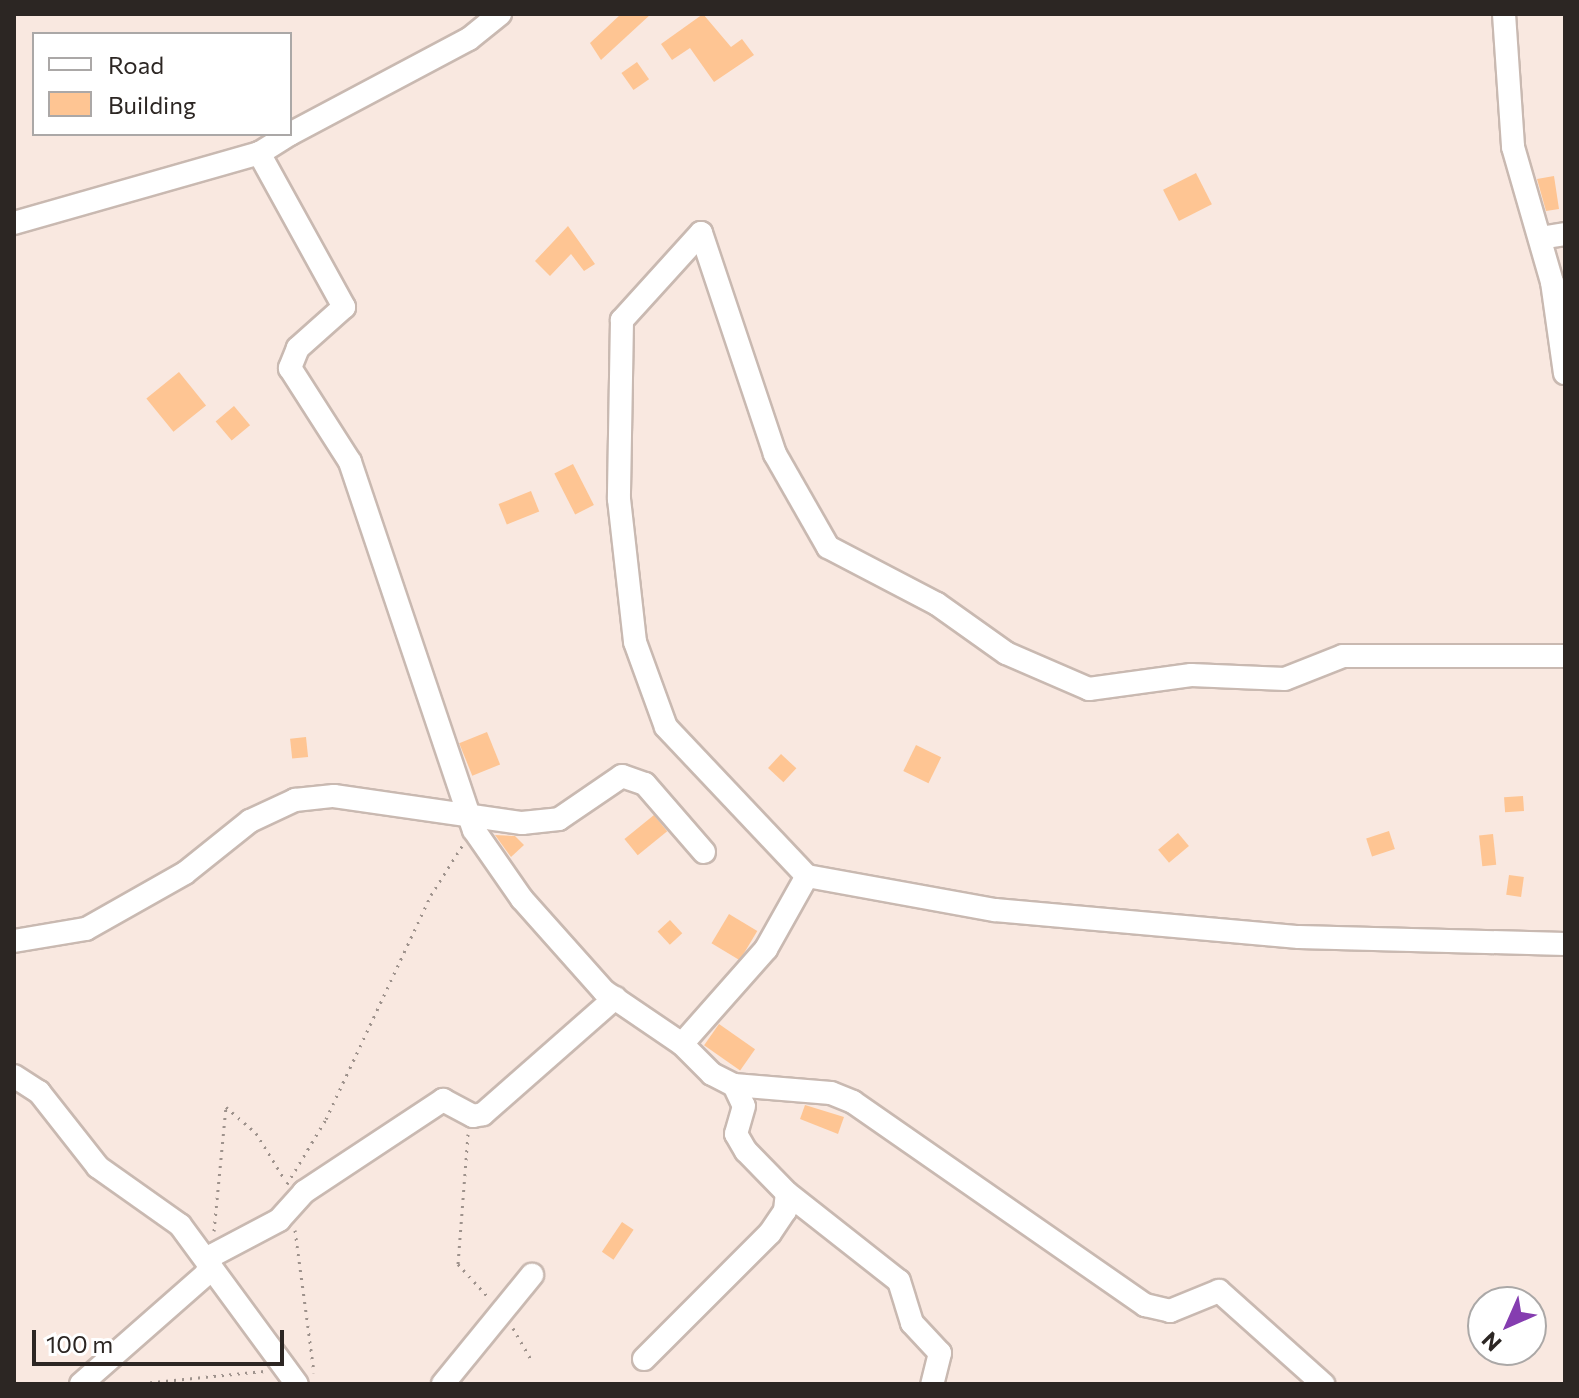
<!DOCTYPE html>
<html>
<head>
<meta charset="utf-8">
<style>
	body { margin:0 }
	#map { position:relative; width:1579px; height:1398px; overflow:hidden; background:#f9e8e0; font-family:Commissioner,sans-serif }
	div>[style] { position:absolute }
	.building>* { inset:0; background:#fec593; transform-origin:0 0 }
	.path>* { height:3px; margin-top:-1.5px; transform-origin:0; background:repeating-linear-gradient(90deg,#9e928c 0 2px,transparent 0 8px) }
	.roads { filter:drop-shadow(2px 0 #c9b9b1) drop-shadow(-2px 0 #c9b9b1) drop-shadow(0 2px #c9b9b1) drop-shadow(0 -2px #c9b9b1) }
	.minor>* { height:22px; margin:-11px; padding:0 11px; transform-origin:11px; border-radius:11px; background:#fff }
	span { translate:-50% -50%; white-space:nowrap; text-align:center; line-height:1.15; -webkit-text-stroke:8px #fff; paint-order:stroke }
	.frame { position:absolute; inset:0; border:16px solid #2c2623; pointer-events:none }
	.legend { position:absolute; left:32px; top:32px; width:260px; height:104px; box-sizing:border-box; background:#fff; border:2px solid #aba8a7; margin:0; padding:10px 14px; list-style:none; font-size:24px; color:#2c2623 }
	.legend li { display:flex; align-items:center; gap:16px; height:40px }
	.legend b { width:40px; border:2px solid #aba8a7 }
	.north { position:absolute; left:1467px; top:1286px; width:80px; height:80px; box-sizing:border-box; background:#fff; border:2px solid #aba8a7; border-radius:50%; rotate:225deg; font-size:22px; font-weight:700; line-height:32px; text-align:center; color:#2c2623 }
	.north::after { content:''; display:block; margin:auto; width:28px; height:36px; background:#853db0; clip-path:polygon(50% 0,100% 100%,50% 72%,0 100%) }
	.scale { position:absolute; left:32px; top:1330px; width:252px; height:36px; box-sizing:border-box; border:4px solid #2c2623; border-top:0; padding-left:10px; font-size:24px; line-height:28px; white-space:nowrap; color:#2c2623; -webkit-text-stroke:6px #fff; paint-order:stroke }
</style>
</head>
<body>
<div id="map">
	<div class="building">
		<i style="clip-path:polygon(621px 14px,651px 14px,601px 60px,590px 43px)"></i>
		<i style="clip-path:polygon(703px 14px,731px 47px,742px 39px,754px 55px,714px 82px,690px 48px,672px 60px,661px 44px)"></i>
		<i style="left:637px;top:62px;width:21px;height:19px;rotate:55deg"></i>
		<i style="left:1196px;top:173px;width:35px;height:37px;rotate:63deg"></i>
		<i style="clip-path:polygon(1554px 176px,1559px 209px,1546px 211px,1537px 179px)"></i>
		<i style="clip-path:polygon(568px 226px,595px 264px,584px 271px,571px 254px,550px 276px,535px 261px)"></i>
		<i style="left:179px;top:372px;width:43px;height:42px;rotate:51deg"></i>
		<i style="left:234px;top:406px;width:25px;height:24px;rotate:50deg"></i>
		<i style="left:573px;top:464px;width:46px;height:21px;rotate:63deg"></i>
		<i style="left:531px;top:491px;width:22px;height:35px;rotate:68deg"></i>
		<i style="left:487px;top:732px;width:35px;height:30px;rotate:68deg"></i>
		<i style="left:306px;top:737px;width:20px;height:16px;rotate:84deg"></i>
		<i style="left:916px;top:745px;width:28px;height:29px;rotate:26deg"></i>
		<i style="left:781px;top:754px;width:21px;height:19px;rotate:43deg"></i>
		<i style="left:1523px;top:796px;width:15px;height:19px;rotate:86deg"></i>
		<i style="left:654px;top:815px;width:21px;height:38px;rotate:51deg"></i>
		<i style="left:1389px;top:831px;width:19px;height:24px;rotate:72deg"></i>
		<i style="left:1178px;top:833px;width:17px;height:26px;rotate:50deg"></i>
		<i style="left:1493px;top:834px;width:31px;height:14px;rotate:84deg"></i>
		<i style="clip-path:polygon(495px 835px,515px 836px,524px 845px,511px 857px)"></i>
		<i style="left:1509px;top:875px;width:15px;height:20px;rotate:8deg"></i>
		<i style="left:729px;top:914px;width:33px;height:34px;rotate:31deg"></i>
		<i style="left:670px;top:920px;width:18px;height:17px;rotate:47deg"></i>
		<i style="left:719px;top:1024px;width:44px;height:26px;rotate:35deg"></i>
		<i style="clip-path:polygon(805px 1105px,844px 1117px,838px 1134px,800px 1119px)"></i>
		<i style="left:622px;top:1222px;width:14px;height:36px;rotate:34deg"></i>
	</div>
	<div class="path">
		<i style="left:468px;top:1134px;width:130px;rotate:94.4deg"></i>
		<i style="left:458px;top:1264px;width:45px;rotate:47.7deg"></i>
		<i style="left:287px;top:1184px;width:76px;rotate:-59deg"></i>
		<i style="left:326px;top:1119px;width:247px;rotate:-64.9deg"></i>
		<i style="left:431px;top:895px;width:58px;rotate:-57.7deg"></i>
		<i style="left:295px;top:1230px;width:144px;rotate:82.4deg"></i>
		<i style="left:214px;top:1231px;width:125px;rotate:-84.5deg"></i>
		<i style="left:226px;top:1107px;width:40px;rotate:41deg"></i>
		<i style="left:256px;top:1133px;width:55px;rotate:58.3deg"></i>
		<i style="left:513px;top:1328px;width:36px;rotate:60deg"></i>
		<i style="left:134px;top:1384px;width:132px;rotate:-5.7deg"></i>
	</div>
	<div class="roads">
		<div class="minor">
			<i style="left:1504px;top:14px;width:133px;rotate:86.1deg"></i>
			<i style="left:1513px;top:147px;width:141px;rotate:73.9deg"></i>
			<i style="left:1552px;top:282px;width:92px;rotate:81.9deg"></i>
			<i style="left:290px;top:134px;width:36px;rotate:148deg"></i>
			<i style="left:259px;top:153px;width:176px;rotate:61.1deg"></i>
			<i style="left:344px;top:307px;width:62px;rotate:138.3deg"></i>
			<i style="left:298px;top:348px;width:22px;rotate:112deg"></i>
			<i style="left:290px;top:368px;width:112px;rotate:57.4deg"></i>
			<i style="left:350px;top:462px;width:388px;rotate:71.4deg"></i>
			<i style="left:474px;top:830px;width:84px;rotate:55.2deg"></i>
			<i style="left:522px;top:899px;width:123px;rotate:48.3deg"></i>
			<i style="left:604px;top:991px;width:94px;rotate:34.2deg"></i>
			<i style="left:682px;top:1044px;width:42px;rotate:45deg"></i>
			<i style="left:712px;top:1074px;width:25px;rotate:27deg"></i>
			<i style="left:734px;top:1085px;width:97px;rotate:4.7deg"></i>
			<i style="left:831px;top:1093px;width:24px;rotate:22deg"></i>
			<i style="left:853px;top:1102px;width:356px;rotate:34.8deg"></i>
			<i style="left:1145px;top:1305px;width:26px;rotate:13deg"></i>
			<i style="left:1170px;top:1311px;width:53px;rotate:-22.2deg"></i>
			<i style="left:1219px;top:1291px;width:140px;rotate:41.8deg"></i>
			<i style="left:290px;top:134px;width:203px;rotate:-28deg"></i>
			<i style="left:469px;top:39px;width:40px;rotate:-39deg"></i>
			<i style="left:14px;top:223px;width:255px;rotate:-15.9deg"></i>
			<i style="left:1540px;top:238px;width:25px;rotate:-9deg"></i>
			<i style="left:1565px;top:656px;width:222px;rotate:180deg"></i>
			<i style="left:1343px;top:656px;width:62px;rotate:158.4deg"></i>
			<i style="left:1285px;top:679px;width:94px;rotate:-177.6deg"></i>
			<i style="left:1191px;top:675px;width:103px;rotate:172.2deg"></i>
			<i style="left:1089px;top:689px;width:90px;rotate:-156.6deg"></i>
			<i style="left:1006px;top:653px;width:85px;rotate:-144.6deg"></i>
			<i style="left:937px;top:604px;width:123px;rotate:-152.4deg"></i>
			<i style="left:828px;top:547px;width:107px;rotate:-119.7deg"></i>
			<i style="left:775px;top:454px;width:233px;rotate:-108.5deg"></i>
			<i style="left:701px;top:233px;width:118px;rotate:132.2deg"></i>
			<i style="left:622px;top:320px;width:179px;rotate:91deg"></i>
			<i style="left:619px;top:499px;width:144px;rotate:83.6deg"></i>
			<i style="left:635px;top:642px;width:90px;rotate:70deg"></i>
			<i style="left:666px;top:727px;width:205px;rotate:46.6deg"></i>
			<i style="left:807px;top:876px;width:191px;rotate:10.3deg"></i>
			<i style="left:995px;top:910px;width:305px;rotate:5.1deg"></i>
			<i style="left:1299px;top:937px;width:266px;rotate:1.5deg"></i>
			<i style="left:14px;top:941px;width:73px;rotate:-9.5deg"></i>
			<i style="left:86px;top:929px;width:114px;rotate:-29.5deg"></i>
			<i style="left:185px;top:873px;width:83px;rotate:-38.7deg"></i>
			<i style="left:250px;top:821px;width:50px;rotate:-25deg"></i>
			<i style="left:295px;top:800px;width:39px;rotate:-6deg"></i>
			<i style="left:334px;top:796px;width:190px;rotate:8.2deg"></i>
			<i style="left:522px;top:823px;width:37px;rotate:-6deg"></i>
			<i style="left:559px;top:819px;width:76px;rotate:-34.3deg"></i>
			<i style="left:622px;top:776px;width:24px;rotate:19deg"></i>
			<i style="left:645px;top:784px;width:90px;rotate:49.1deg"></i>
			<i style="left:682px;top:1044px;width:127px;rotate:-48.5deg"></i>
			<i style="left:766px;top:949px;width:84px;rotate:-60.7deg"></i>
			<i style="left:14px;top:1076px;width:30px;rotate:33deg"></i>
			<i style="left:39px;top:1092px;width:95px;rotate:51.8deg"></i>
			<i style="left:98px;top:1167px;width:100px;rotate:35.3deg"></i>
			<i style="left:180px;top:1225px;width:197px;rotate:53.7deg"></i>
			<i style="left:734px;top:1085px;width:23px;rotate:65deg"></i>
			<i style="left:744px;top:1106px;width:29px;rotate:106deg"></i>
			<i style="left:736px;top:1134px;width:20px;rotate:60deg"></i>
			<i style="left:746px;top:1151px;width:59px;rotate:45.7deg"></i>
			<i style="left:787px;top:1193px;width:142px;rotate:38.2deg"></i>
			<i style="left:899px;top:1281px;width:44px;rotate:72.8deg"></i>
			<i style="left:912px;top:1323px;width:41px;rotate:47deg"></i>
			<i style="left:940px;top:1353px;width:32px;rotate:104deg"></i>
			<i style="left:644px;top:1359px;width:178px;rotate:-45deg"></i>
			<i style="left:770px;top:1233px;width:27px;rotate:-56deg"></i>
			<i style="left:785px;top:1211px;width:18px;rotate:-84deg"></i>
			<i style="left:81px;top:1384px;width:167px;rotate:-41.3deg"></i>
			<i style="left:206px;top:1274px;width:20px;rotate:-70deg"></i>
			<i style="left:213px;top:1255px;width:75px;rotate:-27.9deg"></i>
			<i style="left:279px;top:1220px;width:38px;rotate:-48deg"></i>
			<i style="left:304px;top:1192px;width:167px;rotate:-33.5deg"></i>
			<i style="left:443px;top:1100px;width:34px;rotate:28deg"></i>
			<i style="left:473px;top:1116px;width:10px;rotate:-11deg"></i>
			<i style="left:483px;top:1114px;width:176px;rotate:-41.3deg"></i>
			<i style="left:443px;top:1384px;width:141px;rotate:-50.8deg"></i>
		</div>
	</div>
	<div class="frame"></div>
	<ul class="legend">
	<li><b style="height:10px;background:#fff"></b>Road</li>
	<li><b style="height:22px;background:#fec593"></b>Building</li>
	</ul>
	<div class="north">N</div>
	<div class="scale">100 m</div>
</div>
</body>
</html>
